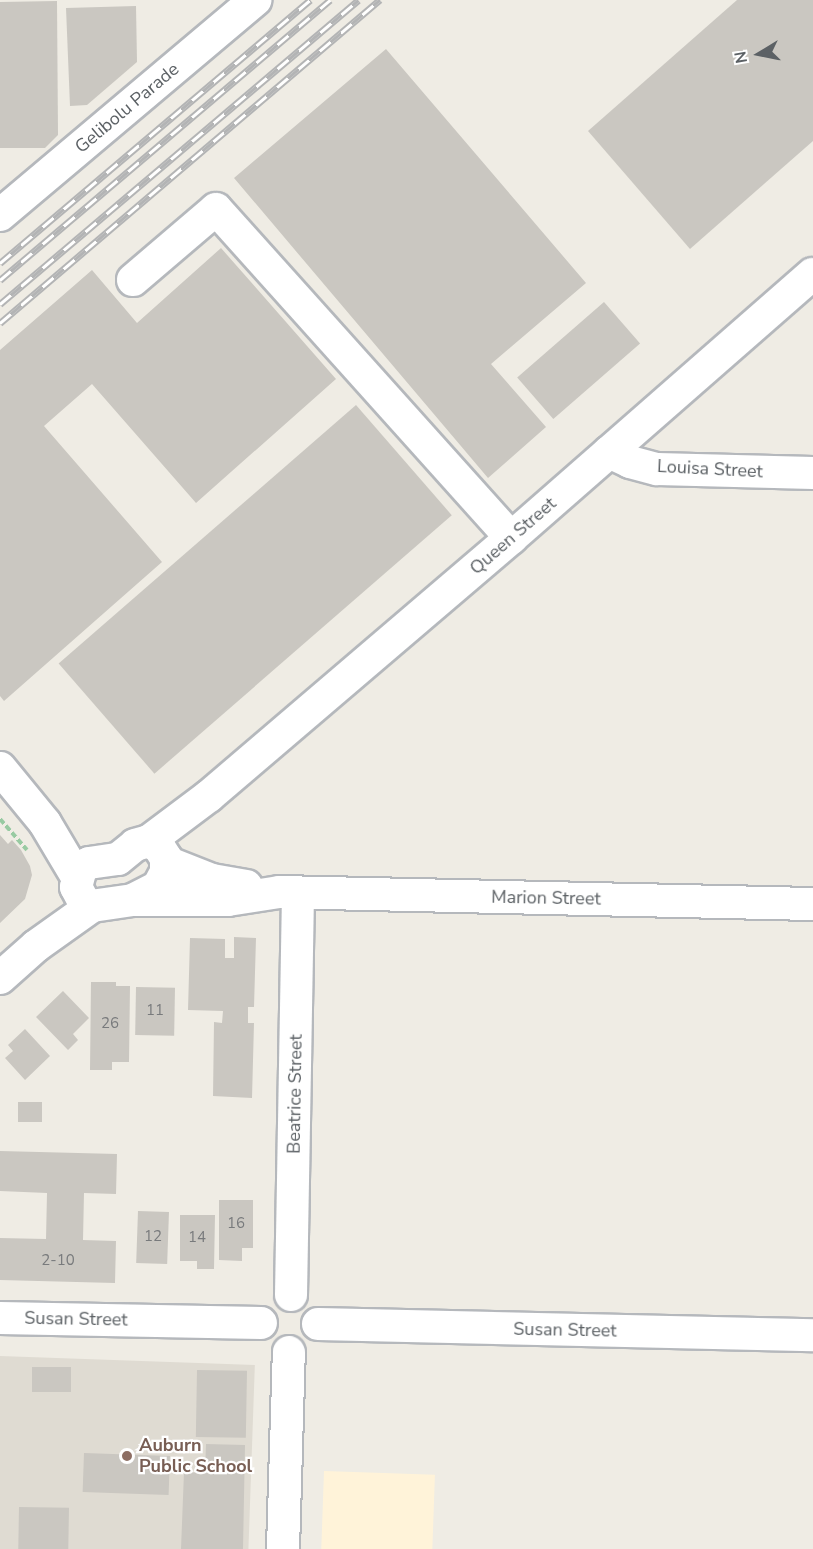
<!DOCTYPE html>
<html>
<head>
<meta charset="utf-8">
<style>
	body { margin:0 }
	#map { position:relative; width:813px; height:1549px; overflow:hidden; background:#efece4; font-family:"Nunito Sans",sans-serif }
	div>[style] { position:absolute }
	.commercial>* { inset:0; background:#fff3d9; transform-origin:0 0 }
	.education>* { inset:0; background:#dfdbd2; transform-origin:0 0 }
	.building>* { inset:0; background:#cac7c1; transform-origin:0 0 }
	.path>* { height:4px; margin-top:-2px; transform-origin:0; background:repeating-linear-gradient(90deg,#98caa2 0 6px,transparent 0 9px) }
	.roads { filter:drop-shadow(2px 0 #b5b8bc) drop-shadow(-2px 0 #b5b8bc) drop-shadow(0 2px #b5b8bc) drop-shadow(0 -2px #b5b8bc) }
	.minor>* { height:32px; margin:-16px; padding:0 16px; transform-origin:16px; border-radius:16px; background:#fff }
	.rail>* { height:7px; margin-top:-3.5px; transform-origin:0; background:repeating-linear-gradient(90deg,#fff 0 14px,#b3b4b5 0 28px); box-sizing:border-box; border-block:2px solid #b3b4b5 }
	.dots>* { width:16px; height:16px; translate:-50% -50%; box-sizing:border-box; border:3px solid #fff; border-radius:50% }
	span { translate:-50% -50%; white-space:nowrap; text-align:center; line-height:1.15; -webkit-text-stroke:4.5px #fff; paint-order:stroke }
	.number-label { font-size:15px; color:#787a7c }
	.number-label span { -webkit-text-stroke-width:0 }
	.street-label { font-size:18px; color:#5c6165 }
	.education-label { font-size:18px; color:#785e54; font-weight:700 }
	.left { translate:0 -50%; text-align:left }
	.north { position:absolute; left:729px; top:24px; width:60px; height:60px; -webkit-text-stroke:4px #fff; paint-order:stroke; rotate:260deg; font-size:16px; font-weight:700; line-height:24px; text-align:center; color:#5c6165 }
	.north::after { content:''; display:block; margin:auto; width:21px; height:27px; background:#5c6165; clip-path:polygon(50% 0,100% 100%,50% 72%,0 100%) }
</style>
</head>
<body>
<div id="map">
	<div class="commercial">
		<i style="left:324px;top:1471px;width:111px;height:78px;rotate:2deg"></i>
	</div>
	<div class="education">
		<i style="left:0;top:1356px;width:255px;height:193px;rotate:2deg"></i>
	</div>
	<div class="building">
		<i style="clip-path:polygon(737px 0,813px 0,813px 141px,690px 249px,588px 131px)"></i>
		<i style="clip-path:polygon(57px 1px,58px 135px,45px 148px,0 148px,0 2px)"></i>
		<i style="clip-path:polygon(136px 6px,137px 62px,87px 105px,70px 106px,66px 8px)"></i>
		<i style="clip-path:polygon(386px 49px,586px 283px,491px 364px,546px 427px,488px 478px,234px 178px)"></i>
		<i style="clip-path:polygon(221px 248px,336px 379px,196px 503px,92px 384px,44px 426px,162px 562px,4px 701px,0 696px,0 350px,92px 270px,137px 323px)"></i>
		<i style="left:604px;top:302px;width:55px;height:115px;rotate:49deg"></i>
		<i style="left:356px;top:405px;width:146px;height:394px;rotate:49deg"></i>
		<i style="clip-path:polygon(0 835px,8px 844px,12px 840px,21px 850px,30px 866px,32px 875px,25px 899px,0 923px)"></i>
		<i style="clip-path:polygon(234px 937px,256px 938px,254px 1007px,248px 1007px,248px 1023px,254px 1023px,252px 1098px,213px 1096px,214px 1022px,222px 1023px,223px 1011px,188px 1010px,190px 938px,225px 939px,225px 958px,234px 958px)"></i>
		<i style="clip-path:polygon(91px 982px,116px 982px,116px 986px,130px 986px,129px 1062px,112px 1062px,112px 1070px,90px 1070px)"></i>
		<i style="left:136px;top:987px;width:39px;height:48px;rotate:1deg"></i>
		<i style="clip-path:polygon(63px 991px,89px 1018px,73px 1034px,78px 1040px,68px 1050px,36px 1017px)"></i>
		<i style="clip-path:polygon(25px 1029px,50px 1056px,25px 1080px,5px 1058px,13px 1051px,8px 1045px)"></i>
		<i style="left:18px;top:1102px;width:24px;height:20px"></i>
		<i style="clip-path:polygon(0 1151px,117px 1154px,116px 1194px,84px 1193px,83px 1240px,116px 1241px,115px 1283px,0 1280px,0 1238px,46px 1239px,47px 1193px,0 1191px)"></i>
		<i style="clip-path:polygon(219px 1200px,253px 1200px,253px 1248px,242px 1248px,242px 1261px,219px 1260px)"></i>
		<i style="left:138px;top:1211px;width:31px;height:52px;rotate:2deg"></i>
		<i style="clip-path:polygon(180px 1215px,215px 1215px,214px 1269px,197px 1269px,197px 1261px,180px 1261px)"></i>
		<i style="left:32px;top:1367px;width:39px;height:25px"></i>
		<i style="left:197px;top:1370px;width:50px;height:67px;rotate:1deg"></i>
		<i style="clip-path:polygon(206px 1444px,245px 1445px,243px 1549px,181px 1549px,184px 1472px,205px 1473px)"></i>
		<i style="left:84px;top:1453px;width:86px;height:39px;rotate:2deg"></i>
		<i style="left:19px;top:1507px;width:50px;height:42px;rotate:1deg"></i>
	</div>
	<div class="path">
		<i style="left:0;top:819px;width:41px;rotate:48.9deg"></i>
	</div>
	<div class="roads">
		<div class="minor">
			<i style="left:0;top:215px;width:334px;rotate:-40.1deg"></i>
			<i style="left:133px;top:280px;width:109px;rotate:-40.5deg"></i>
			<i style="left:216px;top:209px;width:442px;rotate:48.1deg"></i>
			<i style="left:609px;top:452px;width:23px;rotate:25deg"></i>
			<i style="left:630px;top:462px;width:28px;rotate:15deg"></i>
			<i style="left:657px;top:469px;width:156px;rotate:1.5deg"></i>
			<i style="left:0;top:768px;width:71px;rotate:50.7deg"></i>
			<i style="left:45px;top:823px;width:63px;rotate:59.3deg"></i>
			<i style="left:149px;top:841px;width:75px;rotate:-36.9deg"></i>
			<i style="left:209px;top:796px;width:397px;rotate:-40.5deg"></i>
			<i style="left:511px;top:538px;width:401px;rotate:-41.2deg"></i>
			<i style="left:149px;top:841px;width:12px;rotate:31deg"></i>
			<i style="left:159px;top:847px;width:13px;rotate:58deg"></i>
			<i style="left:166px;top:858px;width:14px;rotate:90deg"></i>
			<i style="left:166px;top:872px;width:17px;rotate:118deg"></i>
			<i style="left:158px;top:887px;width:28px;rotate:153deg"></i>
			<i style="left:133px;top:900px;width:41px;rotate:171.7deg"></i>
			<i style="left:92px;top:906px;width:9px;rotate:-153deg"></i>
			<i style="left:84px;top:902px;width:17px;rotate:-118deg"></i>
			<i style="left:76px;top:887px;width:20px;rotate:-75deg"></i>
			<i style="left:81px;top:868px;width:9px;rotate:-32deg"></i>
			<i style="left:89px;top:863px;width:29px;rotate:-8deg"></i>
			<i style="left:118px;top:859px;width:22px;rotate:-39deg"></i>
			<i style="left:135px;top:845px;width:15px;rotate:-16deg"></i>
			<i style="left:166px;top:862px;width:49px;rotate:21.4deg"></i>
			<i style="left:212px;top:880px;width:35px;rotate:10deg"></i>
			<i style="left:133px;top:900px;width:95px"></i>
			<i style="left:228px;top:900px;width:52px;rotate:-8.9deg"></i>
			<i style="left:279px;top:892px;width:534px;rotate:1.29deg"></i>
			<i style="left:0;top:978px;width:48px;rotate:-41.6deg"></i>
			<i style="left:36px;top:946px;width:69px;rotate:-35.5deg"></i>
			<i style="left:291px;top:1295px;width:402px;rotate:-89deg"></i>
			<i style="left:0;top:1318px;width:261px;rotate:1.1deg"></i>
			<i style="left:318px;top:1324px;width:495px;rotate:1.3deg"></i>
			<i style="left:283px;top:1549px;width:197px;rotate:-88.3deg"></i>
		</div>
	</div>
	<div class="rail">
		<i style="left:0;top:263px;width:407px;rotate:-40.3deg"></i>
		<i style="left:0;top:280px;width:433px;rotate:-40.3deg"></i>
		<i style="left:0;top:304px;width:470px;rotate:-40.3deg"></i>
		<i style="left:0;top:323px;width:499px;rotate:-40.4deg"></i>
	</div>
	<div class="dots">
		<i style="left:127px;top:1456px;background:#8d6e63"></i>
	</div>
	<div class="number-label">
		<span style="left:155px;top:1011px">11</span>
		<span style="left:110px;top:1024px">26</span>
		<span style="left:236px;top:1224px">16</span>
		<span style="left:153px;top:1237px">12</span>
		<span style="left:197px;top:1238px">14</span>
		<span style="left:58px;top:1261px">2-10</span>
	</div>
	<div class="street-label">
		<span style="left:127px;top:108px;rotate:-40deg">Gelibolu Parade</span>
		<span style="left:710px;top:469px;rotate:3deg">Louisa Street</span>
		<span style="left:513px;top:536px;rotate:-41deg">Queen Street</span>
		<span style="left:546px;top:898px;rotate:1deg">Marion Street</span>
		<span style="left:295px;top:1094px;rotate:-89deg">Beatrice Street</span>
		<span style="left:76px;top:1319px;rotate:1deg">Susan Street</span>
		<span style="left:565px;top:1330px;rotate:1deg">Susan Street</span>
	</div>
	<div class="education-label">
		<span class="left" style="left:139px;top:1456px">Auburn<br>Public School</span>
	</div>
	<div class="north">N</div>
</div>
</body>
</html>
